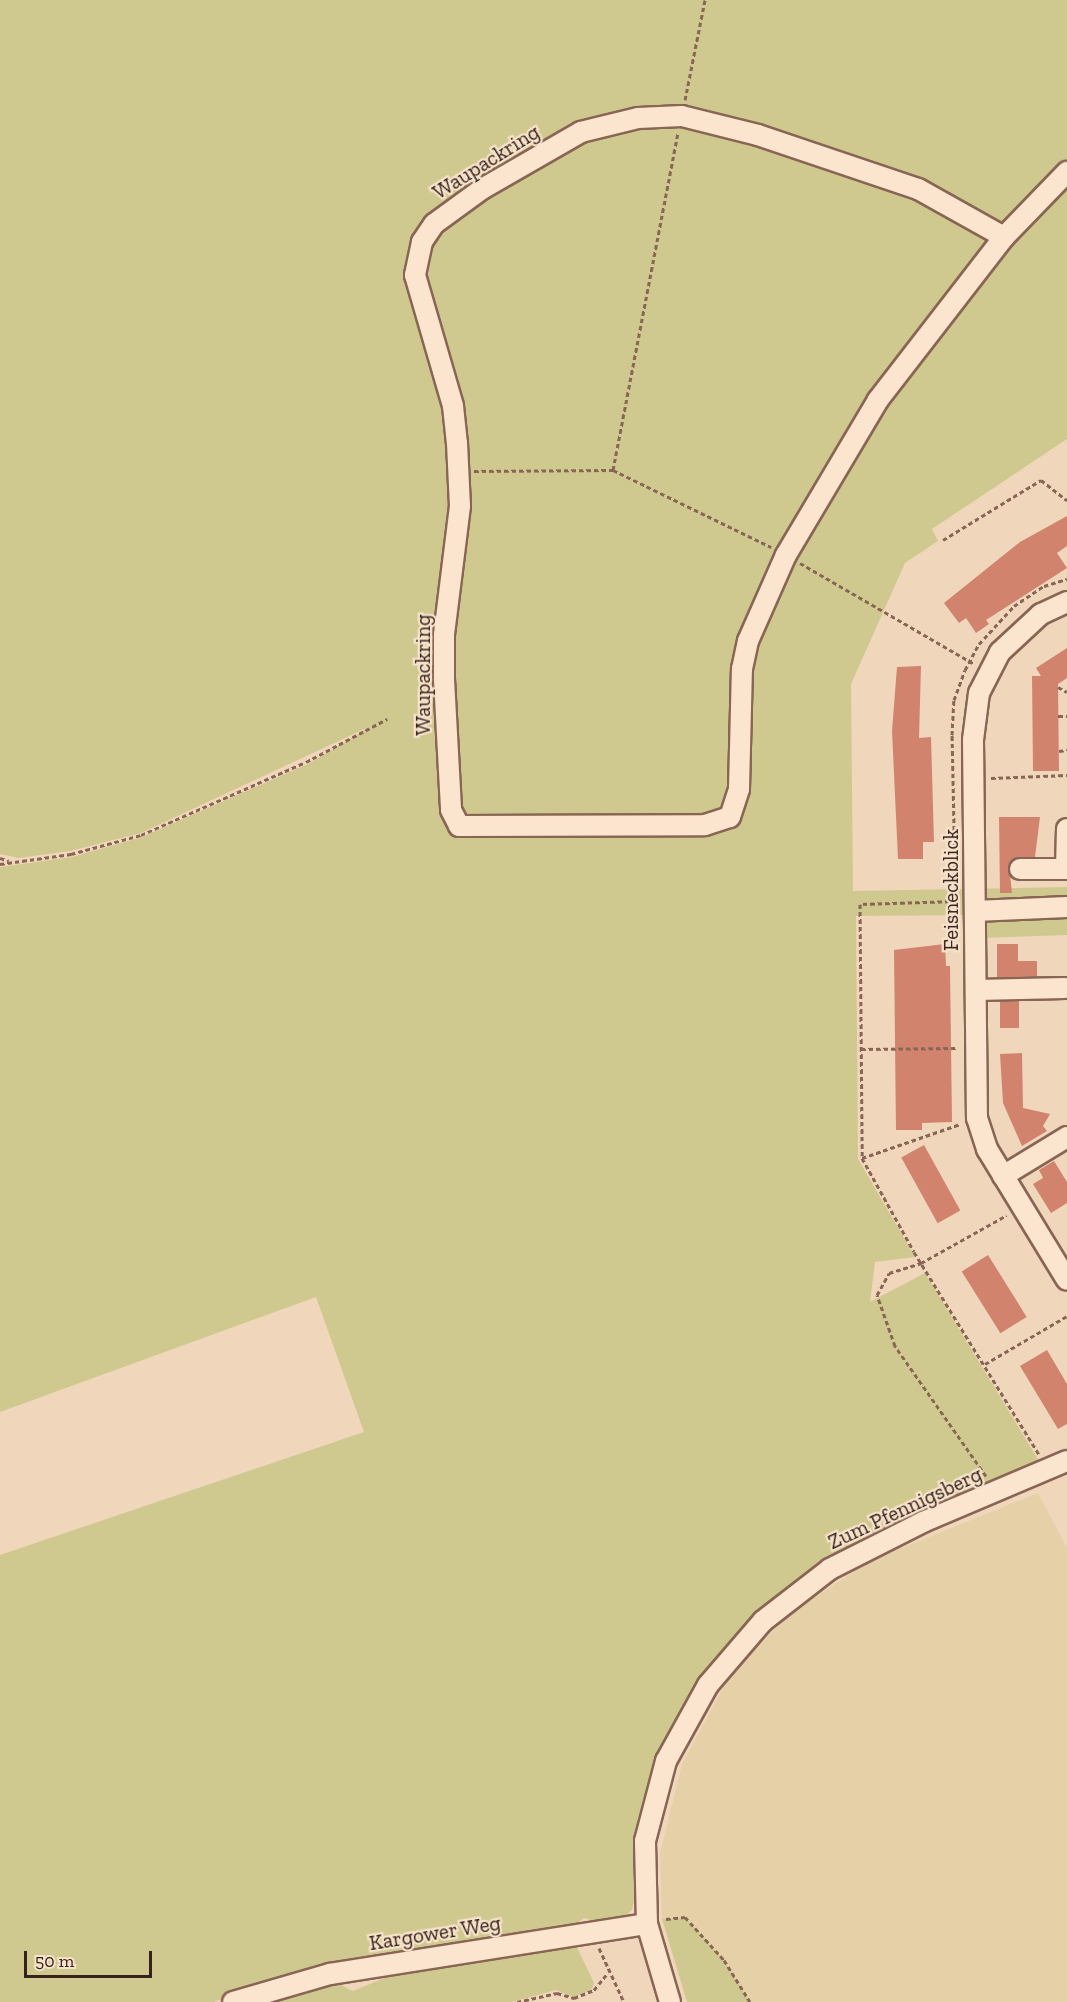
<!DOCTYPE html>
<html>
<head>
<meta charset="utf-8">
<style>
	body { margin:0 }
	#map { position:relative; width:1067px; height:2002px; overflow:hidden; background:#f0d6bb; font-family:"Zilla Slab",serif }
	div>[style] { position:absolute }
	.farmland>* { inset:0; background:#e6d0a8 }
	.green>* { inset:0; background:#cfc98f }
	.building>* { inset:0; background:#d1836e; transform-origin:0 0 }
	.path>* { height:3px; margin-top:-1.5px; transform-origin:0; background:repeating-linear-gradient(90deg,#886554 0 4.5px,transparent 0 7.5px) }
	.roads { filter:drop-shadow(2px 0 #886554) drop-shadow(-2px 0 #886554) drop-shadow(0 2px #886554) drop-shadow(0 -2px #886554) }
	.minor>* { height:20px; margin:-10px; padding:0 10px; transform-origin:10px; border-radius:10px; background:#fbe5ce }
	span { translate:-50% -50%; white-space:nowrap; text-align:center; line-height:1.15; -webkit-text-stroke:4.5px #f7e2cb; paint-order:stroke }
	.street-label { font-size:21px; color:#36221a }
	.scale { position:absolute; left:24px; top:1951px; width:128px; height:27px; box-sizing:border-box; border:3px solid #36221a; border-top:0; padding-left:8px; font-size:18px; line-height:21px; white-space:nowrap; color:#36221a; -webkit-text-stroke:4px #f7e2cb; paint-order:stroke }
</style>
</head>
<body>
<div id="map">
	<div class="farmland">
		<i style="clip-path:polygon(1038px 1493px,1067px 1548px,1067px 2002px,750px 2002px,724px 1960px,685px 1917px,662px 1919px,660px 1854px,682px 1764px,728px 1679px,790px 1613px,872px 1560px)"></i>
	</div>
	<div class="green">
		<i style="clip-path:polygon(0 0,1067px 0,1067px 439px,932px 529px,938px 541px,905px 563px,851px 684px,853px 891px,1067px 887px,1067px 935px,982px 938px,981px 915px,856px 916px,858px 1159px,915px 1257px,875px 1262px,870px 1302px,925px 1273px,1039px 1461px,1043px 1459px,825px 1562px,791px 1585px,727px 1646px,694px 1691px,658px 1758px,635px 1841px,634px 1901px,632px 1910px,620px 1920px,599px 1922px,584px 1918px,574px 1926px,244px 1990px,214px 2002px,0 2002px,0 1555px,364px 1432px,316px 1297px,0 1412px,0 867px,72px 857px,142px 837px,308px 764px,373px 725px,141px 833px,70px 851px,19px 858px,0 854px)"></i>
		<i style="clip-path:polygon(685px 1917px,724px 1960px,750px 2002px,687px 2002px,662px 1919px)"></i>
		<i style="clip-path:polygon(574px 1941px,594px 1983px,592px 1989px,573px 1997px,556px 1990px,512px 2002px,254px 2002px,335px 1982px,353px 1991px,401px 1971px)"></i>
	</div>
	<div class="building">
		<i style="clip-path:polygon(1067px 516px,1067px 546px,1057px 553px,1067px 568px,986px 620px,989px 624px,976px 633px,966px 618px,959px 623px,944px 603px,1020px 542px)"></i>
		<i style="clip-path:polygon(1067px 648px,1067px 678px,1058px 684px,1059px 771px,1033px 771px,1032px 676px,1041px 676px,1036px 668px)"></i>
		<i style="clip-path:polygon(921px 666px,919px 738px,931px 737px,934px 842px,923px 842px,923px 859px,898px 859px,892px 731px,897px 667px)"></i>
		<i style="clip-path:polygon(999px 817px,1040px 817px,1035px 857px,1019px 857px,1009px 864px,1012px 893px,1000px 893px)"></i>
		<i style="clip-path:polygon(945px 944px,946px 966px,950px 966px,952px 1122px,922px 1123px,922px 1130px,896px 1130px,894px 950px)"></i>
		<i style="clip-path:polygon(997px 944px,1018px 944px,1018px 961px,1037px 961px,1037px 977px,997px 977px)"></i>
		<i style="left:1000px;top:1001px;width:19px;height:27px"></i>
		<i style="clip-path:polygon(1022px 1053px,1023px 1108px,1050px 1114px,1043px 1126px,1047px 1131px,1022px 1146px,1003px 1103px,1000px 1054px)"></i>
		<i style="left:924px;top:1145px;width:75px;height:26px;rotate:61deg"></i>
		<i style="clip-path:polygon(1054px 1161px,1067px 1182px,1067px 1203px,1051px 1213px,1033px 1184px,1043px 1178px,1039px 1170px)"></i>
		<i style="left:988px;top:1255px;width:73px;height:31px;rotate:58deg"></i>
		<i style="clip-path:polygon(1047px 1350px,1067px 1384px,1067px 1424px,1058px 1429px,1020px 1366px)"></i>
	</div>
	<div class="path">
		<i style="left:685px;top:100px;width:102px;rotate:-78.7deg"></i>
		<i style="left:613px;top:470px;width:343px;rotate:-79.1deg"></i>
		<i style="left:474px;top:471px;width:139px;rotate:-0.4deg"></i>
		<i style="left:613px;top:470px;width:176px;rotate:26deg"></i>
		<i style="left:943px;top:540px;width:115px;rotate:-31.5deg"></i>
		<i style="left:1041px;top:480px;width:33px;rotate:38deg"></i>
		<i style="left:800px;top:563px;width:201px;rotate:30.1deg"></i>
		<i style="left:1058px;top:687px;width:10px;rotate:29deg"></i>
		<i style="left:1058px;top:716px;width:9px"></i>
		<i style="left:1059px;top:751px;width:8px;rotate:-7deg"></i>
		<i style="left:991px;top:778px;width:76px;rotate:-2.3deg"></i>
		<i style="left:0;top:858px;width:9px;rotate:18deg"></i>
		<i style="left:0;top:864px;width:72px;rotate:-8deg"></i>
		<i style="left:71px;top:854px;width:73px;rotate:-15.2deg"></i>
		<i style="left:141px;top:835px;width:180px;rotate:-23.9deg"></i>
		<i style="left:306px;top:762px;width:92px;rotate:-28deg"></i>
		<i style="left:955px;top:875px;width:140px;rotate:-91.2deg"></i>
		<i style="left:952px;top:735px;width:35px;rotate:-87deg"></i>
		<i style="left:954px;top:700px;width:32px;rotate:-70deg"></i>
		<i style="left:965px;top:670px;width:30px;rotate:-62deg"></i>
		<i style="left:979px;top:644px;width:52px;rotate:-47.4deg"></i>
		<i style="left:1014px;top:606px;width:36px;rotate:-34deg"></i>
		<i style="left:1044px;top:586px;width:24px;rotate:-17deg"></i>
		<i style="left:957px;top:901px;width:97px;rotate:178.2deg"></i>
		<i style="left:860px;top:904px;width:254px;rotate:89.5deg"></i>
		<i style="left:862px;top:1158px;width:107px;rotate:61deg"></i>
		<i style="left:914px;top:1252px;width:238px;rotate:58.3deg"></i>
		<i style="left:861px;top:1049px;width:97px;rotate:-0.6deg"></i>
		<i style="left:862px;top:1158px;width:104px;rotate:-19.1deg"></i>
		<i style="left:985px;top:1364px;width:95px;rotate:-30.3deg"></i>
		<i style="left:986px;top:1476px;width:159px;rotate:-125deg"></i>
		<i style="left:895px;top:1346px;width:54px;rotate:-109.4deg"></i>
		<i style="left:877px;top:1295px;width:25px;rotate:-61deg"></i>
		<i style="left:889px;top:1273px;width:34px;rotate:-17deg"></i>
		<i style="left:921px;top:1263px;width:98px;rotate:-29.2deg"></i>
		<i style="left:666px;top:1919px;width:19px;rotate:-6deg"></i>
		<i style="left:685px;top:1917px;width:58px;rotate:47.8deg"></i>
		<i style="left:724px;top:1960px;width:49px;rotate:58.2deg"></i>
		<i style="left:599px;top:1948px;width:60px;rotate:65.2deg"></i>
		<i style="left:517px;top:2002px;width:41px;rotate:-12.7deg"></i>
		<i style="left:557px;top:1993px;width:18px;rotate:16deg"></i>
		<i style="left:574px;top:1998px;width:22px;rotate:-22deg"></i>
		<i style="left:594px;top:1990px;width:21px;rotate:-51deg"></i>
	</div>
	<div class="roads">
		<div class="minor">
			<i style="left:1004px;top:237px;width:98px;rotate:-150.8deg"></i>
			<i style="left:918px;top:189px;width:169px;rotate:-161.4deg"></i>
			<i style="left:758px;top:135px;width:78px;rotate:-166deg"></i>
			<i style="left:682px;top:116px;width:44px;rotate:177.4deg"></i>
			<i style="left:638px;top:118px;width:59px;rotate:166.2deg"></i>
			<i style="left:581px;top:132px;width:114px;rotate:150.1deg"></i>
			<i style="left:482px;top:189px;width:59px;rotate:143.9deg"></i>
			<i style="left:434px;top:224px;width:22px;rotate:124deg"></i>
			<i style="left:422px;top:242px;width:34px;rotate:102deg"></i>
			<i style="left:415px;top:275px;width:136px;rotate:73.8deg"></i>
			<i style="left:453px;top:406px;width:37px;rotate:84deg"></i>
			<i style="left:457px;top:443px;width:63px;rotate:87.3deg"></i>
			<i style="left:460px;top:506px;width:130px;rotate:97.1deg"></i>
			<i style="left:444px;top:635px;width:44px;rotate:90deg"></i>
			<i style="left:444px;top:679px;width:131px;rotate:86.9deg"></i>
			<i style="left:451px;top:810px;width:18px;rotate:63deg"></i>
			<i style="left:459px;top:826px;width:246px;rotate:-0.2deg"></i>
			<i style="left:705px;top:825px;width:26px;rotate:-18deg"></i>
			<i style="left:730px;top:817px;width:29px;rotate:-72deg"></i>
			<i style="left:739px;top:789px;width:120px;rotate:-88.6deg"></i>
			<i style="left:742px;top:669px;width:29px;rotate:-78deg"></i>
			<i style="left:748px;top:641px;width:94px;rotate:-66.2deg"></i>
			<i style="left:786px;top:555px;width:180px;rotate:-59.3deg"></i>
			<i style="left:878px;top:400px;width:206px;rotate:-52.3deg"></i>
			<i style="left:1004px;top:237px;width:91px;rotate:-45.9deg"></i>
			<i style="left:1067px;top:602px;width:29px;rotate:155deg"></i>
			<i style="left:1041px;top:614px;width:56px;rotate:137.2deg"></i>
			<i style="left:1000px;top:652px;width:46px;rotate:117.1deg"></i>
			<i style="left:979px;top:693px;width:47px;rotate:97.3deg"></i>
			<i style="left:973px;top:740px;width:378px;rotate:89.4deg"></i>
			<i style="left:977px;top:1118px;width:33px;rotate:72deg"></i>
			<i style="left:987px;top:1149px;width:153px;rotate:58.6deg"></i>
			<i style="left:1020px;top:869px;width:47px"></i>
			<i style="left:1066px;top:869px;width:40px;rotate:-88.6deg"></i>
			<i style="left:975px;top:911px;width:92px;rotate:-2.5deg"></i>
			<i style="left:976px;top:990px;width:89px;rotate:-1.3deg"></i>
			<i style="left:1003px;top:1176px;width:75px;rotate:-31.4deg"></i>
			<i style="left:233px;top:2002px;width:101px;rotate:-16.1deg"></i>
			<i style="left:330px;top:1974px;width:321px;rotate:-9deg"></i>
			<i style="left:670px;top:2002px;width:81px;rotate:-106.4deg"></i>
			<i style="left:647px;top:1924px;width:83px;rotate:-91.4deg"></i>
			<i style="left:645px;top:1841px;width:83px;rotate:-75.3deg"></i>
			<i style="left:666px;top:1761px;width:87px;rotate:-61.1deg"></i>
			<i style="left:708px;top:1685px;width:84px;rotate:-49.3deg"></i>
			<i style="left:763px;top:1621px;width:85px;rotate:-37.8deg"></i>
			<i style="left:830px;top:1569px;width:104px;rotate:-26.8deg"></i>
			<i style="left:923px;top:1522px;width:156px;rotate:-23deg"></i>
		</div>
	</div>
	<div class="street-label">
		<span style="left:486px;top:162px;rotate:-32deg">Waupackring</span>
		<span style="left:423px;top:675px;rotate:-90deg">Waupackring</span>
		<span style="left:951px;top:890px;rotate:-90deg">Feisneckblick</span>
		<span style="left:905px;top:1508px;rotate:-25deg">Zum Pfennigsberg</span>
		<span style="left:435px;top:1933px;rotate:-9deg">Kargower Weg</span>
	</div>
	<div class="scale">50 m</div>
</div>
</body>
</html>
